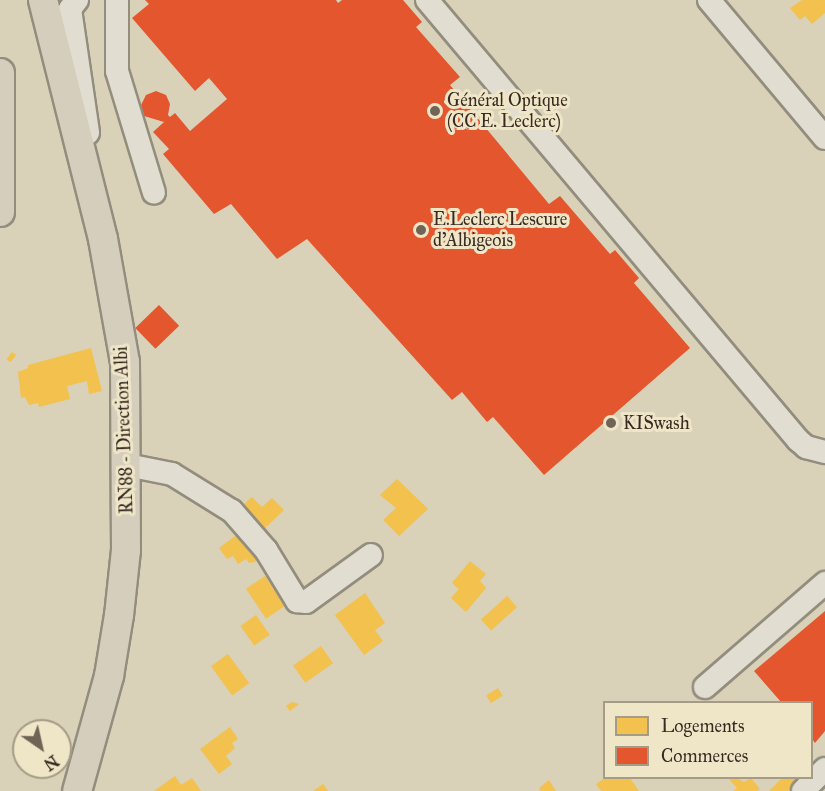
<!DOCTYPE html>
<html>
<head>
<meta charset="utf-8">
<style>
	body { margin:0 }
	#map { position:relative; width:825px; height:791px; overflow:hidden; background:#d9d1b8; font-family:"IM FELL Great Primer",serif }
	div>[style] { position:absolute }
	.homes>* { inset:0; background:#f2c14e; transform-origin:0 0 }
	.shops>* { inset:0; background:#e4572e; transform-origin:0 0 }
	.roads { filter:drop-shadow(2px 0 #938d7e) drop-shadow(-2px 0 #938d7e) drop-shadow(0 2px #938d7e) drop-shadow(0 -2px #938d7e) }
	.minor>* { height:22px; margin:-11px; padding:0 11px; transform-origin:11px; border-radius:11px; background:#e1ddd1 }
	.major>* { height:28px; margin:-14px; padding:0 14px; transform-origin:14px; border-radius:14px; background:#d5cebc }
	.dots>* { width:16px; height:16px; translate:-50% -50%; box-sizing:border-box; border:3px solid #efe6c8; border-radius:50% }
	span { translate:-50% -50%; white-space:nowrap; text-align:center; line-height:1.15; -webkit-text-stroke:6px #efe6c8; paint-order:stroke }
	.poi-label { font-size:18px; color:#382a22 }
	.left { translate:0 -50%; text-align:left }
	.street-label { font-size:18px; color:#382a22 }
	.legend { position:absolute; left:603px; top:701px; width:210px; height:78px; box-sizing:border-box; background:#efe6c8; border:2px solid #a69b86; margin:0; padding:8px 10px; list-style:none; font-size:18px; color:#382a22 }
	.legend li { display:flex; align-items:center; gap:12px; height:30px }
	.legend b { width:30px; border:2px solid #a69b86 }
	.north { position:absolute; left:12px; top:719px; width:60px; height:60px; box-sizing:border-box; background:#efe6c8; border:2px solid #a69b86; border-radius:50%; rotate:146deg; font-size:16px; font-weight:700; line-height:24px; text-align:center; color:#382a22 }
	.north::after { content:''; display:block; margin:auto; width:21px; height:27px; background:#706456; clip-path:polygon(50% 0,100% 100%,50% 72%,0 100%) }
</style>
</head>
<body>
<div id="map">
	<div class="homes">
		<i style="clip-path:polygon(802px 0,825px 0,825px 13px,812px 24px,805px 16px,800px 20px,790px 8px)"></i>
		<i style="clip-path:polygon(91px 348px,102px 391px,89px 394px,87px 381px,67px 386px,70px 399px,39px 407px,38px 403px,29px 405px,25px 397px,21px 398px,18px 372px,28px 368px,28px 365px)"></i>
		<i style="left:12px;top:352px;width:5px;height:9px;rotate:37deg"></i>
		<i style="clip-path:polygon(397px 479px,428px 509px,399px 536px,383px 520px,396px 508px,380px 495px)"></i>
		<i style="clip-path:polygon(252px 497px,262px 507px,272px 498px,284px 510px,261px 532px,239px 509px)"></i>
		<i style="clip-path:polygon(239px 533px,258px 560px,255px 562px,249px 563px,246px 559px,238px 564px,233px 556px,227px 559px,219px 548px)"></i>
		<i style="clip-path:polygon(470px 561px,486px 574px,480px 581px,486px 588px,466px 612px,451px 598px,459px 589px,452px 583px)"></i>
		<i style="left:265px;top:576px;width:36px;height:23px;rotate:56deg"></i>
		<i style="clip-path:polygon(365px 593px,385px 623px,375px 630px,383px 641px,364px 655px,335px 615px)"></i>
		<i style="left:507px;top:596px;width:15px;height:35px;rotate:48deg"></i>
		<i style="left:256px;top:615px;width:24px;height:19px;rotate:55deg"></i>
		<i style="left:321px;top:646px;width:21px;height:34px;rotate:55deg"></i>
		<i style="left:228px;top:654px;width:36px;height:21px;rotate:54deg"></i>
		<i style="left:498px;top:688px;width:9px;height:14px;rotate:58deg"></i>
		<i style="clip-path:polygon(292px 702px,299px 704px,290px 711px,286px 706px)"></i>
		<i style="clip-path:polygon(230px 727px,238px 739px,232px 743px,235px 748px,226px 756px,232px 764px,219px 774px,200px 749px)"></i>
		<i style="clip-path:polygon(175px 776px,181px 785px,192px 778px,201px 791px,154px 791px)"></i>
		<i style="clip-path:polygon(605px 778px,630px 778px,639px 791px,601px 791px,596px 784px)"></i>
		<i style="clip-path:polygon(728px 778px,737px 778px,744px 782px,751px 778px,760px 789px,757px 791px,733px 791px,737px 788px)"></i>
		<i style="clip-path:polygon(782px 778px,802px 778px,788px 791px,769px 791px)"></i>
		<i style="clip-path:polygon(549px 780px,556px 791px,541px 791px,539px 788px)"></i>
		<i style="clip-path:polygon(323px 784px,328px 791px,313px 791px)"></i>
	</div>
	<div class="shops">
		<i style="clip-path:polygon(145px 0,336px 0,338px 3px,342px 0,403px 0,422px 22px,416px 27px,460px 77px,450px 85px,549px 204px,560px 196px,610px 254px,615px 250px,639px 278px,634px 283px,690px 348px,544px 475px,493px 417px,487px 422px,462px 392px,452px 400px,307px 239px,277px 259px,231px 204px,214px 214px,163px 154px,169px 149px,153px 132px,164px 122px,144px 116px,141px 105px,146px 95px,156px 91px,166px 95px,170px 104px,168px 115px,170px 117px,175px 113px,190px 131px,227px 99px,209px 78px,195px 91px,132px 18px,149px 4px)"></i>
		<i style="left:159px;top:305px;width:29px;height:33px;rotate:46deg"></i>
		<i style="clip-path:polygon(825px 611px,825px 731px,815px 743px,812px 739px,812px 702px,781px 702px,754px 671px)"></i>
	</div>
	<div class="roads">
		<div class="minor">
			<i style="left:77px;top:0;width:11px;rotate:128deg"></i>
			<i style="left:70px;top:9px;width:125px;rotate:81.7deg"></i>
			<i style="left:117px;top:0;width:71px;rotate:90deg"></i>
			<i style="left:117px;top:71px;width:127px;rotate:73.1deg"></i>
			<i style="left:427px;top:0;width:576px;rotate:49.86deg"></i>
			<i style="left:798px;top:440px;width:11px;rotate:41deg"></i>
			<i style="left:806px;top:447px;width:20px;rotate:15deg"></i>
			<i style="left:709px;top:0;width:180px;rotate:50deg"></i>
			<i style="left:127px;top:465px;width:46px;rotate:11.3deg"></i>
			<i style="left:172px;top:474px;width:70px;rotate:31.7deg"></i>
			<i style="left:232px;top:511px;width:52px;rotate:48.9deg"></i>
			<i style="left:266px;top:550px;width:60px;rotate:58.7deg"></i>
			<i style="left:297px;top:601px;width:9px;rotate:6deg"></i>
			<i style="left:306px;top:602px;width:80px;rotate:-35.9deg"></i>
			<i style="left:705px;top:687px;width:159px;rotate:-40.9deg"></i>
			<i style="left:803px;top:791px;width:31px;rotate:-45deg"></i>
		</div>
		<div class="major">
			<i style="left:43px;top:0;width:246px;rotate:75.9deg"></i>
			<i style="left:103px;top:239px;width:125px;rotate:79.9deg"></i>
			<i style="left:125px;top:362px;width:188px;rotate:89.7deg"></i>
			<i style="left:126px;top:550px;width:65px;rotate:96.1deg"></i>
			<i style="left:119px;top:615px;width:62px;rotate:99.3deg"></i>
			<i style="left:109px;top:676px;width:119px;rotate:105.5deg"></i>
			<i style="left:0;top:73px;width:139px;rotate:90deg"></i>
		</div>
	</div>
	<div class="dots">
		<i style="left:435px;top:111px;background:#706456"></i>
		<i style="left:421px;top:230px;background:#706456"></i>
		<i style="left:611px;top:423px;background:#706456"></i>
	</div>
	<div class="poi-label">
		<span class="left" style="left:447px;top:111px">Général Optique<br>(CC E. Leclerc)</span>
		<span class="left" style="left:433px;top:230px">E.Leclerc Lescure<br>d'Albigeois</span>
		<span class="left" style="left:623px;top:423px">KISwash</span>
	</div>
	<div class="street-label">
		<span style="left:124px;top:430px;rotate:-92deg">RN88 - Direction Albi</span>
	</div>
	<ul class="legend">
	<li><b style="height:16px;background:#f2c14e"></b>Logements</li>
	<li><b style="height:16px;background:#e4572e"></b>Commerces</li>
	</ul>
	<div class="north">N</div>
</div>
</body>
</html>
